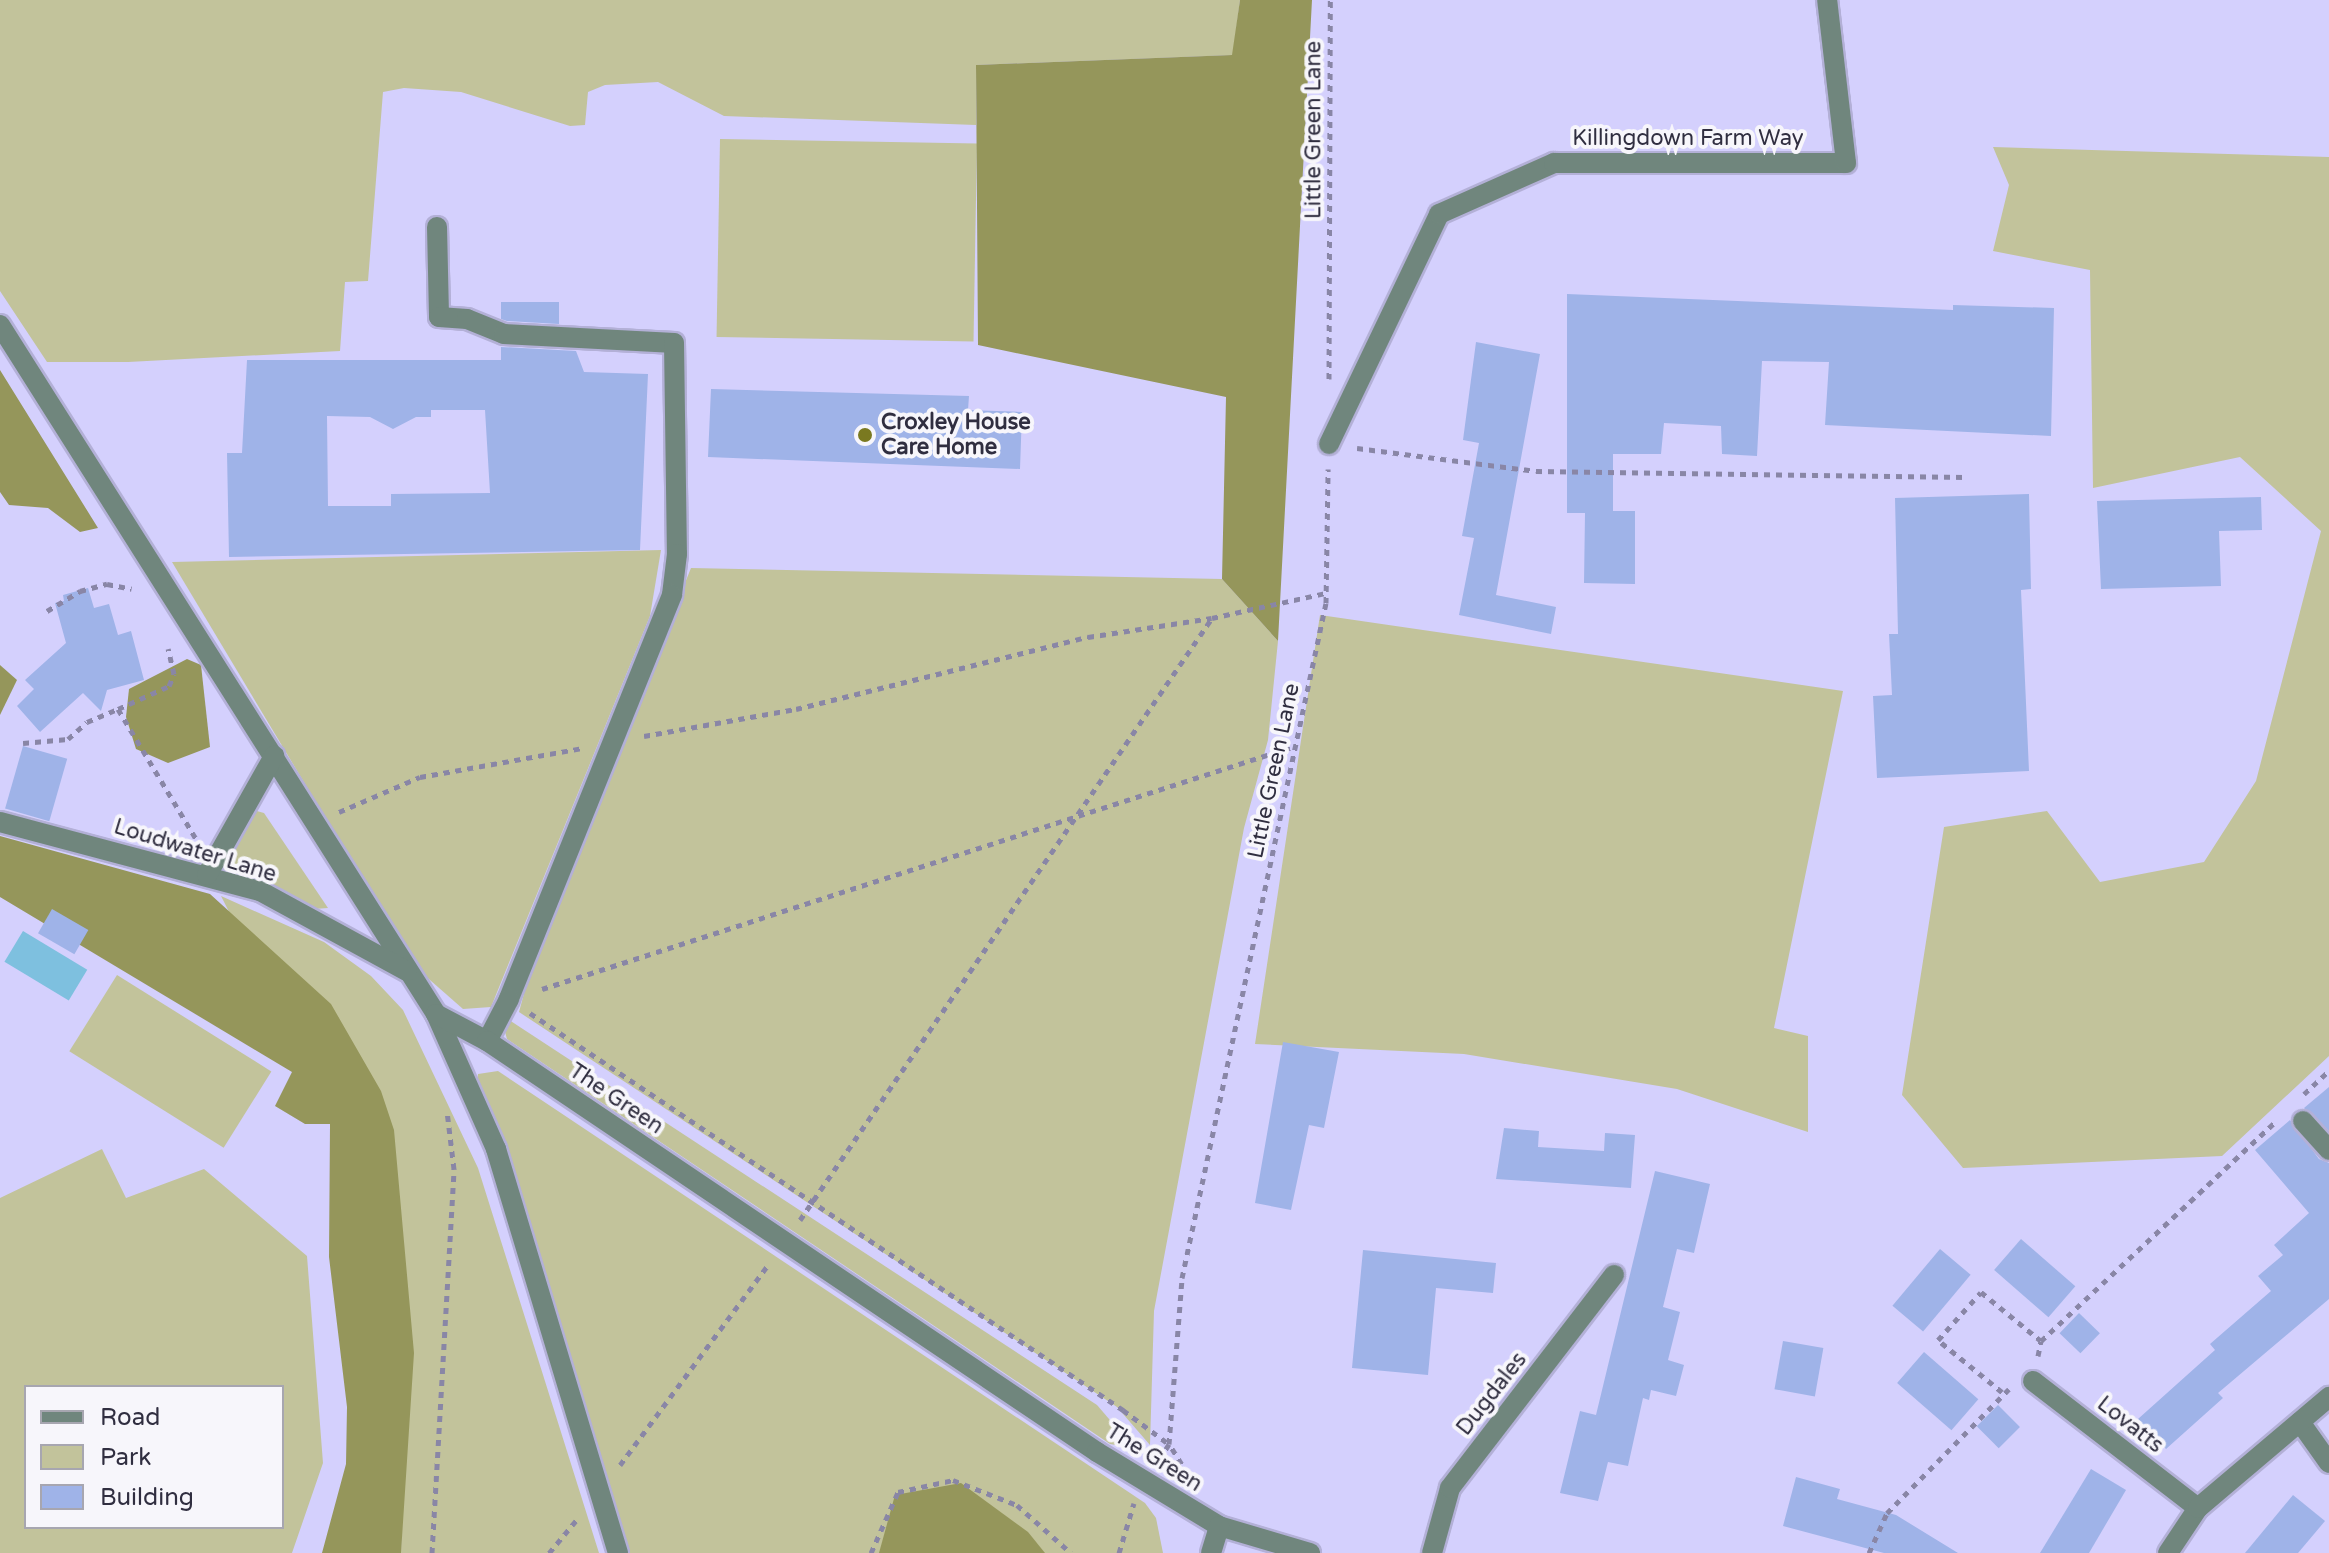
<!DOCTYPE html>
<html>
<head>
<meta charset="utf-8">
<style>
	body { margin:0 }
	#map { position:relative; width:2329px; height:1553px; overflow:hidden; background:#d4d0fd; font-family:"Varela Round",sans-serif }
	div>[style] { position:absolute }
	.green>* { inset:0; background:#c2c39b; transform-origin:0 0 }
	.forest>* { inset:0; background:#95965b }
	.water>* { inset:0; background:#7ec0df; transform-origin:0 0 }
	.building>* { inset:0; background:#9fb3e8; transform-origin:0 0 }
	.path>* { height:5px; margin-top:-2.5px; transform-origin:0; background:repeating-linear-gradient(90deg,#8986a6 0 6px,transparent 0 12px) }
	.roads { filter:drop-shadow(2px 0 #b3b0d7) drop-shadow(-2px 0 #b3b0d7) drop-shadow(0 2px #b3b0d7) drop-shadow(0 -2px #b3b0d7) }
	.minor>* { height:20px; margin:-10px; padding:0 10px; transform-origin:10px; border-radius:10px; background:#70867d }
	.dots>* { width:22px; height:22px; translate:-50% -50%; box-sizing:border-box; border:4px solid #f7f6fb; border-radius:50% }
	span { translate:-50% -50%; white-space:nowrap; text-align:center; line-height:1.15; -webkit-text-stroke:8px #f7f6fb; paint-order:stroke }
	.street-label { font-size:22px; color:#302e40 }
	.poi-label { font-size:22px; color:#302e40; font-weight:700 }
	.left { translate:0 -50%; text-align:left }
	.legend { position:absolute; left:24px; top:1385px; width:260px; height:144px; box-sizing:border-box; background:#f7f6fb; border:2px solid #a7a6b0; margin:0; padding:10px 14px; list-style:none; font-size:24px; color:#302e40 }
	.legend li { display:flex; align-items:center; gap:16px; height:40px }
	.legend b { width:40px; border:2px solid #a7a6b0 }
</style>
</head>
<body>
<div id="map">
	<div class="green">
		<i style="clip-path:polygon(0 0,1240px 0,1233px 55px,976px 65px,976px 125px,724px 116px,658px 82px,605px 85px,588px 92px,585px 125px,570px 126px,461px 92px,404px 88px,383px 92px,368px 281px,345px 282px,340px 351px,128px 362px,47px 362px,0 291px)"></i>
		<i style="left:720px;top:139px;width:257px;height:198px;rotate:1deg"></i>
		<i style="clip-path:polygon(1993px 147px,2329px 157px,2329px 1056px,2222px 1156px,1963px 1168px,1902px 1095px,1944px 827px,2047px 811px,2100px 882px,2204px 862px,2256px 781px,2321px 531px,2240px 457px,2093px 488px,2090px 270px,1993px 251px,2009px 185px)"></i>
		<i style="clip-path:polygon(661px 550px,650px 616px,491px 1007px,463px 1009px,414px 966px,172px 562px)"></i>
		<i style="clip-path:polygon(691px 568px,1222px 579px,1278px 641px,1268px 740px,1244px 828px,1154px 1311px,1150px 1445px,1117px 1407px,519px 1012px,532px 964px)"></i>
		<i style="clip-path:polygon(1320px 615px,1843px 691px,1774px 1028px,1808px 1036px,1808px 1132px,1677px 1089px,1464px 1054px,1255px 1044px)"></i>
		<i style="clip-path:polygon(245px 808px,264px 813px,328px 908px,314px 909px,228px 863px,224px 847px)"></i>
		<i style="clip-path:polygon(221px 896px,324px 942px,371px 976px,403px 1010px,478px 1168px,599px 1553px,401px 1553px,402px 1491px,336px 1123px)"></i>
		<i style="left:117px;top:975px;width:182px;height:90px;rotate:32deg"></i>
		<i style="clip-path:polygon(500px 1014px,1097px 1405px,1134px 1448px,1110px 1444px,507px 1039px)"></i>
		<i style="clip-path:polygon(498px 1071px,1145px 1503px,1156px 1518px,1163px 1553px,619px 1553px,475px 1101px,478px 1074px)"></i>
		<i style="clip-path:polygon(evenodd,102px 1149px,126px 1198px,204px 1169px,307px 1256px,323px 1463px,292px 1553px,0 1553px,0 1198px,102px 1149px,26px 1387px,282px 1387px,282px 1527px,26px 1527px,26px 1387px)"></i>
	</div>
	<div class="forest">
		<i style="clip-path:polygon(1240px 0,1312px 0,1278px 641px,1222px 579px,1226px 397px,978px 345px,976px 65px,1232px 55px)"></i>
		<i style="clip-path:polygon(0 370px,98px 528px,80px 532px,48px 508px,9px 505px,0 492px)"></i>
		<i style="clip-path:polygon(187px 659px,201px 665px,210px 747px,168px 763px,136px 749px,126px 717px,129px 689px)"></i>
		<i style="clip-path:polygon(0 665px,17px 680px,0 715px)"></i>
		<i style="clip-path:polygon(0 836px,210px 894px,331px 1004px,381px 1091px,394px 1130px,414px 1353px,401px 1553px,322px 1553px,346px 1464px,347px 1407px,329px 1257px,330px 1124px,305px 1124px,275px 1106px,292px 1072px,0 897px)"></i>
		<i style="clip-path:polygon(961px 1483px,1028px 1532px,1045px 1553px,879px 1553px,895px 1495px)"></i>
	</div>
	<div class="water">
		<i style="left:23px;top:931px;width:75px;height:36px;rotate:31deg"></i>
	</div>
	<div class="building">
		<i style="clip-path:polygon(1567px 294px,1953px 310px,1953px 305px,2054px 308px,2051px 436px,1825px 425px,1829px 362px,1762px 361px,1757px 456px,1722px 454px,1721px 426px,1664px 423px,1661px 454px,1613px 454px,1613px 511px,1635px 511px,1635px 584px,1584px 583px,1585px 513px,1567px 513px)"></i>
		<i style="clip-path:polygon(501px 302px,559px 302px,559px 324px,507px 321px,501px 319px)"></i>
		<i style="clip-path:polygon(1476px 342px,1540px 354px,1496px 595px,1556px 607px,1551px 634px,1459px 615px,1474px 538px,1462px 536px,1479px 443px,1463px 440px)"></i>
		<i style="clip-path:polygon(evenodd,501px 347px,576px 351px,584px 372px,648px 374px,640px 550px,229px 557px,227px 453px,242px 453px,247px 360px,501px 360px,501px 347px,431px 410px,485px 410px,490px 493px,391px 494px,391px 506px,328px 506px,327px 416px,370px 417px,393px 429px,416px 417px,431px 417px,431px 410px)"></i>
		<i style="clip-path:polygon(711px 389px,969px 396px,968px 410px,1022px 412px,1020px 469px,708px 457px)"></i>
		<i style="clip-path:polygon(2029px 494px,2031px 589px,2021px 590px,2029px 771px,1877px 778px,1873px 696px,1892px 695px,1889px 634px,1898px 634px,1895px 498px)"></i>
		<i style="clip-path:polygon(2261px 497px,2262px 530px,2219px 531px,2221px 586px,2101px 589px,2097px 501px)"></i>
		<i style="clip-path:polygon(88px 588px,94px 608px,109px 604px,118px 635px,131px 631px,144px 680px,107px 690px,101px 711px,83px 693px,40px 732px,17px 706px,34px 689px,25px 680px,66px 643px,55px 603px,64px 601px,63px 595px)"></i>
		<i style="left:23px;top:746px;width:46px;height:65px;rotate:16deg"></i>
		<i style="left:52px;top:909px;width:42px;height:28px;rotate:30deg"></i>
		<i style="clip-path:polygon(1283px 1042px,1339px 1052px,1324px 1128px,1309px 1125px,1291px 1210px,1255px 1203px)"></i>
		<i style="clip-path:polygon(2329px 1087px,2329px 1131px,2304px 1108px)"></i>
		<i style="clip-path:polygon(2290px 1120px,2319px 1159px,2329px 1163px,2329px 1299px,2218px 1393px,2223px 1398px,2166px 1449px,2138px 1419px,2215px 1350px,2210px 1344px,2271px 1291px,2258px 1276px,2283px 1255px,2274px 1245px,2309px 1213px,2255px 1150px)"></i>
		<i style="clip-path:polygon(1504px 1128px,1539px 1131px,1538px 1147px,1604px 1151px,1605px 1133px,1635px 1135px,1631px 1188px,1496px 1179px)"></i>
		<i style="clip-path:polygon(1655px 1171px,1710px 1184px,1694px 1253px,1677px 1249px,1663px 1307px,1680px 1312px,1668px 1360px,1684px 1365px,1676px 1396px,1651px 1390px,1649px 1400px,1643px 1398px,1628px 1466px,1608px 1462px,1598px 1501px,1560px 1493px,1580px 1411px,1596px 1415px)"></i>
		<i style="left:2021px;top:1239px;width:72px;height:41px;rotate:41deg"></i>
		<i style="left:1940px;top:1249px;width:40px;height:74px;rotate:40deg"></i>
		<i style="clip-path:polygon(1363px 1250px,1496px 1263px,1493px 1293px,1436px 1288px,1428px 1375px,1352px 1368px)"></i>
		<i style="left:2079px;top:1313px;width:29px;height:28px;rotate:44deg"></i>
		<i style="left:1783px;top:1341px;width:41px;height:49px;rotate:10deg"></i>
		<i style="left:1924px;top:1352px;width:72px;height:41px;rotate:41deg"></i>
		<i style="left:1998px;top:1405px;width:31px;height:30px;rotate:45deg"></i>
		<i style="clip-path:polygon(2091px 1469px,2126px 1490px,2089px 1553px,2040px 1553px)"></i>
		<i style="clip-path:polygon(1796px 1477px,1840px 1489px,1837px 1499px,1896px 1515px,1958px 1553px,1884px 1553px,1783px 1526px)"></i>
		<i style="clip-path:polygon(2293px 1495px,2325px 1521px,2298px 1553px,2245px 1553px)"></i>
	</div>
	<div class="path">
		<i style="left:1329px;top:379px;width:379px;rotate:-89.8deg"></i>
		<i style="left:1357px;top:448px;width:180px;rotate:7.3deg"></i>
		<i style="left:1536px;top:471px;width:430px;rotate:0.8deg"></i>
		<i style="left:47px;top:611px;width:39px;rotate:-31deg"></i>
		<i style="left:80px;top:591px;width:28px;rotate:-15deg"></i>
		<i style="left:107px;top:584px;width:25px;rotate:11deg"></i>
		<i style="left:118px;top:709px;width:56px;rotate:-24.3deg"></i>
		<i style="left:169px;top:686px;width:13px;rotate:-67deg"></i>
		<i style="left:174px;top:674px;width:26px;rotate:-103deg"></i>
		<i style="left:644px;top:736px;width:154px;rotate:-10.1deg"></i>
		<i style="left:796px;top:709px;width:301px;rotate:-13.9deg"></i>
		<i style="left:1088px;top:637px;width:125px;rotate:-8.7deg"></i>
		<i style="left:23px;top:743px;width:45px;rotate:-5.1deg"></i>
		<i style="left:68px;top:739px;width:25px;rotate:-42deg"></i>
		<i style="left:87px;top:722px;width:34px;rotate:-23deg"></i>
		<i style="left:118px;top:709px;width:152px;rotate:59deg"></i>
		<i style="left:339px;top:812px;width:88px;rotate:-23.4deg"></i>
		<i style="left:420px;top:777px;width:166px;rotate:-10.1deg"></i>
		<i style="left:542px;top:989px;width:791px;rotate:-17.89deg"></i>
		<i style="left:530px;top:1013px;width:714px;rotate:33.8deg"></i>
		<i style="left:1123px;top:1410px;width:57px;rotate:36.5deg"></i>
		<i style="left:1169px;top:1444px;width:19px;rotate:122deg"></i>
		<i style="left:2304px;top:1094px;width:34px;rotate:-43deg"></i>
		<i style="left:800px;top:1220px;width:729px;rotate:-55.61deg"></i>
		<i style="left:1212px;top:618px;width:117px;rotate:-12.4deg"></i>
		<i style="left:2038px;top:1356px;width:15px;rotate:-79deg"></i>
		<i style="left:2041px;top:1341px;width:323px;rotate:-43.1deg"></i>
		<i style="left:2002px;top:1392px;width:82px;rotate:-140.9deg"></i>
		<i style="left:1938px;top:1340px;width:64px;rotate:-48.1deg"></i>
		<i style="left:1981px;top:1292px;width:77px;rotate:39.2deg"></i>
		<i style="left:620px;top:1465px;width:250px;rotate:-53.5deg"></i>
		<i style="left:1188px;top:1474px;width:36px;rotate:-122deg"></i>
		<i style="left:1169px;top:1444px;width:167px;rotate:-85.5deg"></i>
		<i style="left:1182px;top:1278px;width:690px;rotate:-77.96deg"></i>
		<i style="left:1326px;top:603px;width:134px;rotate:-89.1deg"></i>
		<i style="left:432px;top:1553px;width:385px;rotate:-86.7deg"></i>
		<i style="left:454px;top:1169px;width:58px;rotate:-96.9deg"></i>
		<i style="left:549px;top:1553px;width:47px;rotate:-50.2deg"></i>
		<i style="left:871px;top:1553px;width:67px;rotate:-66.1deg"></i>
		<i style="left:898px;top:1492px;width:56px;rotate:-12.3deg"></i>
		<i style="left:953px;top:1480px;width:69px;rotate:21.3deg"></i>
		<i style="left:1017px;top:1505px;width:72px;rotate:41.6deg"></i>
		<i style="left:1119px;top:1553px;width:52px;rotate:-73.3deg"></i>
		<i style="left:1869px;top:1553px;width:44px;rotate:-65.8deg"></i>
		<i style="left:1887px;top:1513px;width:174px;rotate:-45.5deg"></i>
	</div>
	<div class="roads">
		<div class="minor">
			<i style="left:437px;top:227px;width:90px;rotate:88.7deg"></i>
			<i style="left:439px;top:317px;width:28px;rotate:4deg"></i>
			<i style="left:467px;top:319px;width:40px;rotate:22deg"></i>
			<i style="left:504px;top:334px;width:170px;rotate:3deg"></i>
			<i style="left:674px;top:343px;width:211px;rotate:89.2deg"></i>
			<i style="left:677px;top:554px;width:41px;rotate:97deg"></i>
			<i style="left:672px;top:595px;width:436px;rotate:112deg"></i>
			<i style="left:509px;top:999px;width:47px;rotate:117.6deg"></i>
			<i style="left:0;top:325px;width:815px;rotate:57.67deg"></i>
			<i style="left:436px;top:1014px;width:148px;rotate:66deg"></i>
			<i style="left:496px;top:1149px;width:422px;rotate:73.2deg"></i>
			<i style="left:1329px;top:444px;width:255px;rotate:-64.4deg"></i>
			<i style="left:1439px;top:214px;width:126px;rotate:-23.9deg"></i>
			<i style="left:1554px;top:163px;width:292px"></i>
			<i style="left:1846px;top:163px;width:164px;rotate:-96.6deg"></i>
			<i style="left:0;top:822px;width:269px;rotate:14.9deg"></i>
			<i style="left:260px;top:891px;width:167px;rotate:28.6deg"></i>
			<i style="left:207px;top:875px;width:137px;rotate:-60.6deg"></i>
			<i style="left:436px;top:1014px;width:58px;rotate:27.9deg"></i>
			<i style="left:487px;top:1041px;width:736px;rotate:33.97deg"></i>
			<i style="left:1097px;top:1452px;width:143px;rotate:31.2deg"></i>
			<i style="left:1219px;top:1526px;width:95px;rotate:16.5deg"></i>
			<i style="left:2303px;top:1121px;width:39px;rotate:48deg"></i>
			<i style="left:2033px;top:1381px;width:208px;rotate:37.6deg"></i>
			<i style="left:2300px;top:1422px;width:50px;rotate:54.7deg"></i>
			<i style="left:1211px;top:1553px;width:28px;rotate:-73deg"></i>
			<i style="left:1432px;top:1553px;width:67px;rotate:-74.5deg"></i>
			<i style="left:1450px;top:1488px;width:269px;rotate:-52.4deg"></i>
			<i style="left:2168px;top:1553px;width:54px;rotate:-56.3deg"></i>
			<i style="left:2198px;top:1508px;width:172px;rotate:-40.3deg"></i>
		</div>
	</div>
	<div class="dots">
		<i style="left:865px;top:435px;background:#7a7920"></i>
	</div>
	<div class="street-label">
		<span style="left:1314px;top:130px;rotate:-90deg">Little Green Lane</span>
		<span style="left:1688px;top:139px">Killingdown Farm Way</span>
		<span style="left:1274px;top:771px;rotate:-78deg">Little Green Lane</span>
		<span style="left:195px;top:851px;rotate:17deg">Loudwater Lane</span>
		<span style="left:616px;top:1099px;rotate:34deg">The Green</span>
		<span style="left:1492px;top:1394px;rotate:-52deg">Dugdales</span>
		<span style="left:2130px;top:1425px;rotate:38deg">Lovatts</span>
		<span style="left:1154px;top:1458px;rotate:32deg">The Green</span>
	</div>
	<div class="poi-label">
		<span class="left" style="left:881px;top:435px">Croxley House<br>Care Home</span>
	</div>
	<ul class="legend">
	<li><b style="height:10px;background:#70867d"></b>Road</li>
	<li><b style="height:22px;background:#c2c39b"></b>Park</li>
	<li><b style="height:22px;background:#9fb3e8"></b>Building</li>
	</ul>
</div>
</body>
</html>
